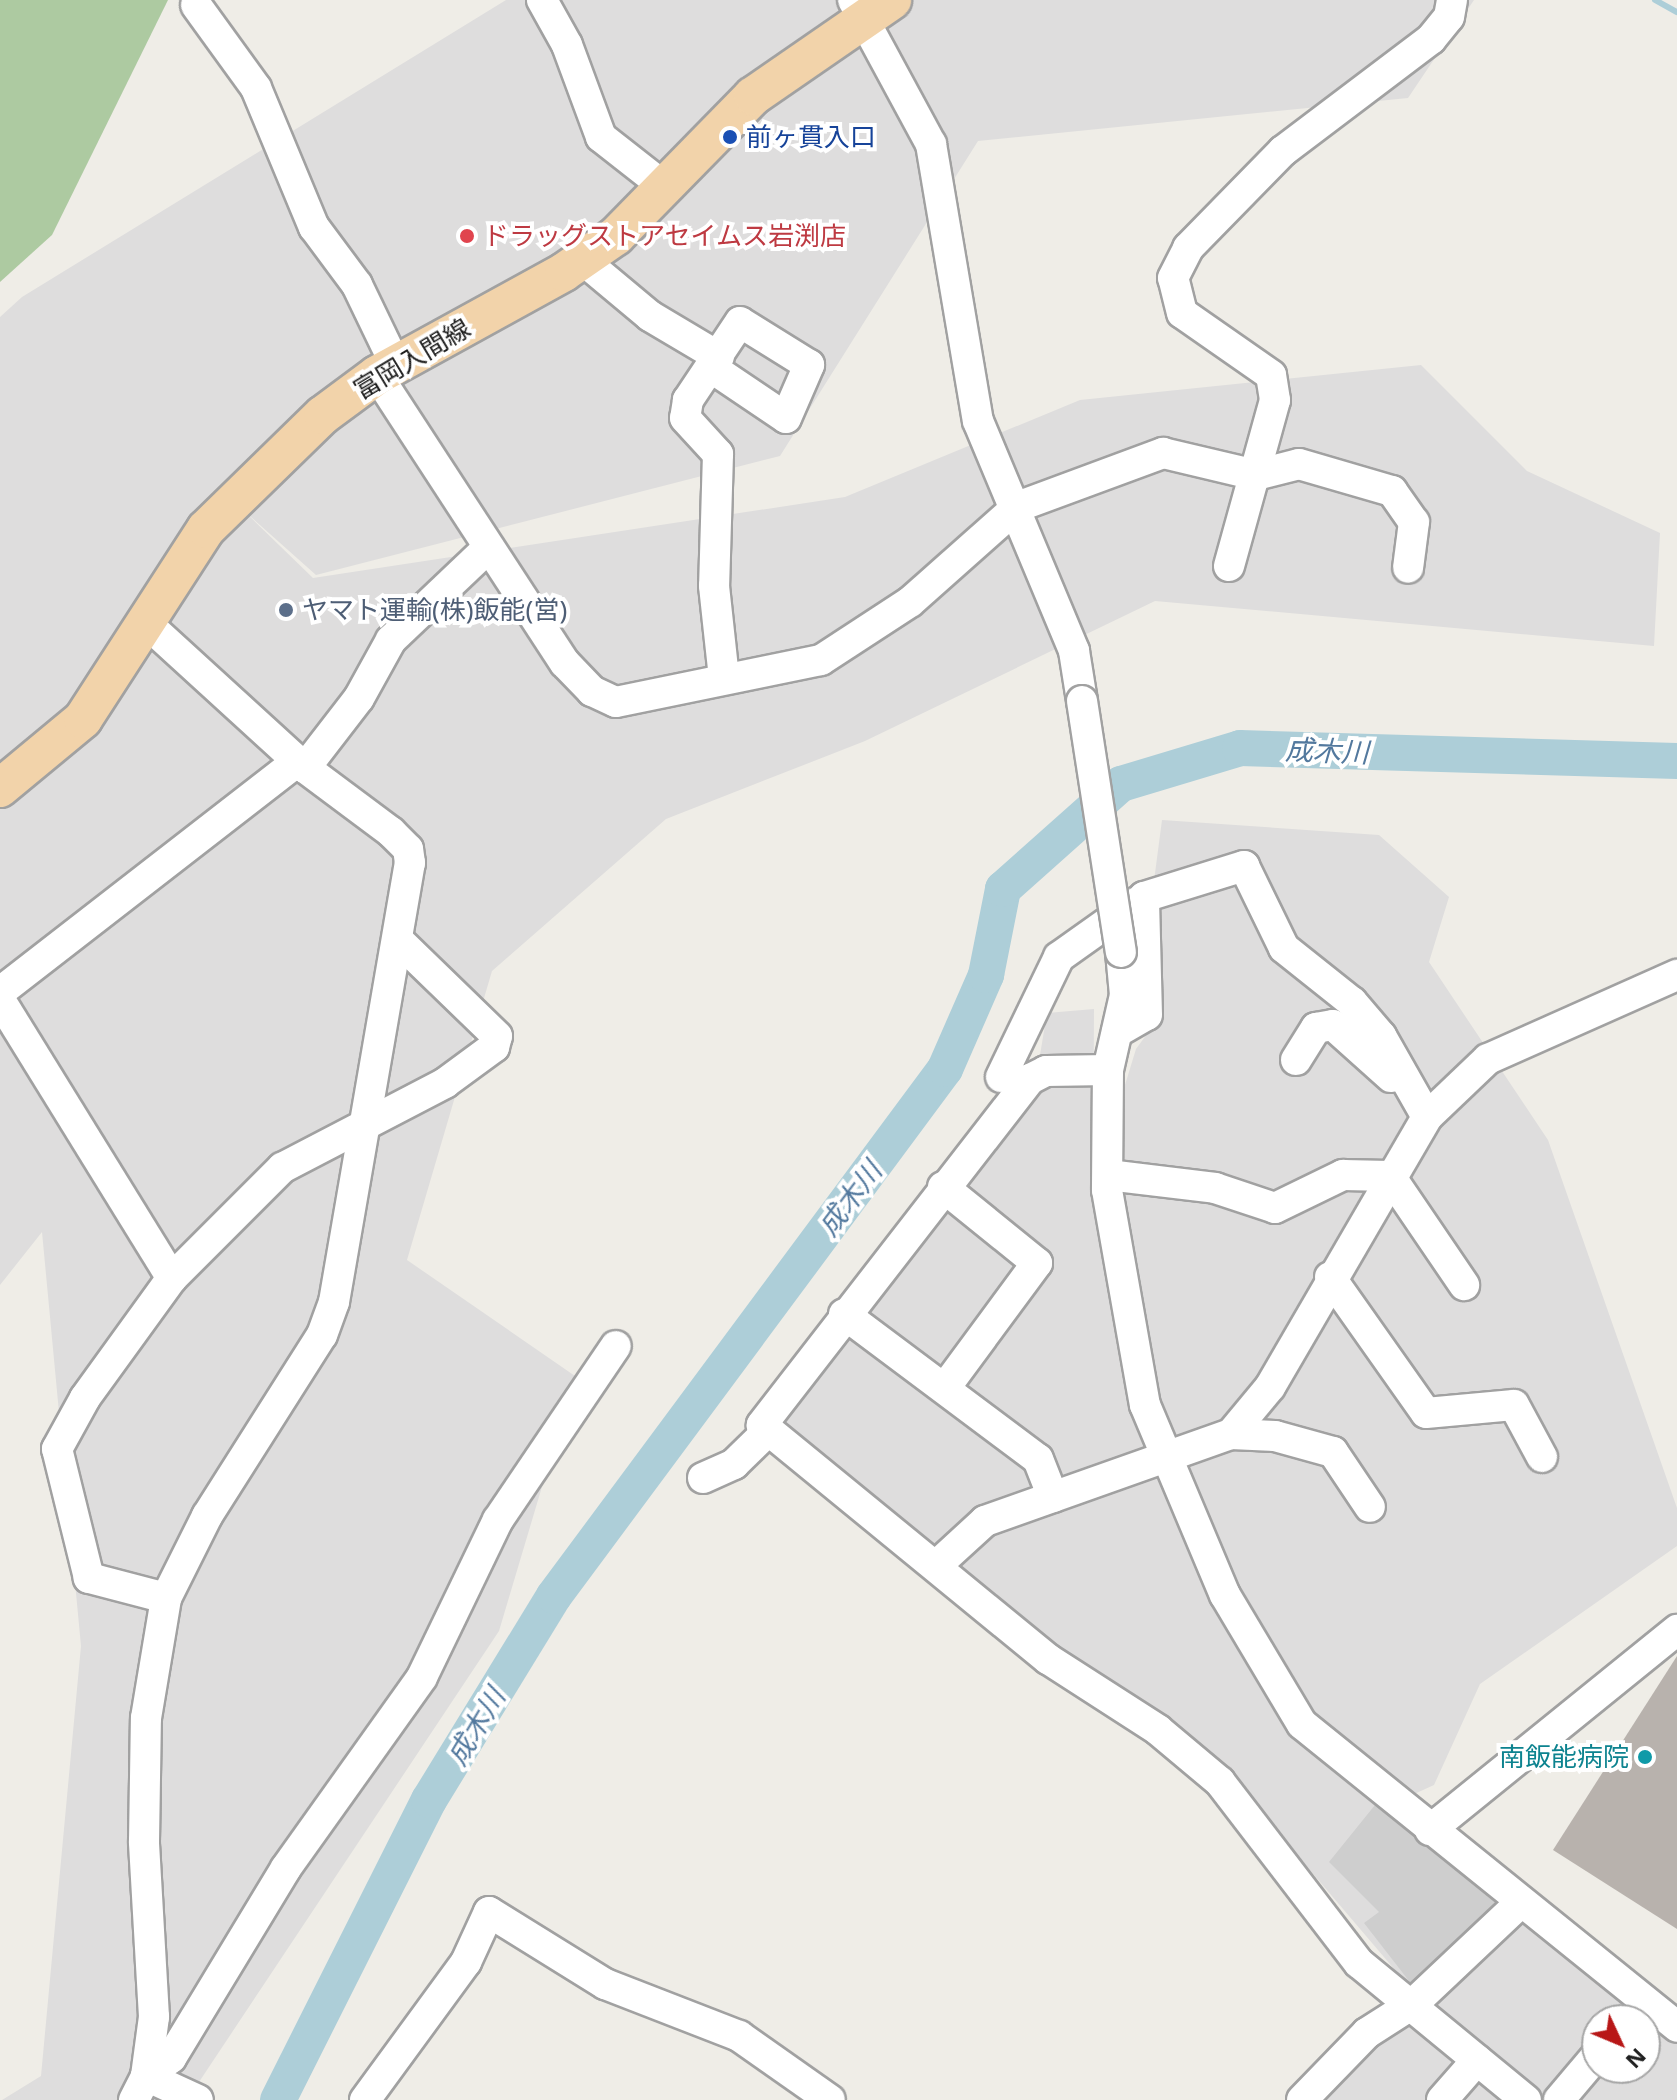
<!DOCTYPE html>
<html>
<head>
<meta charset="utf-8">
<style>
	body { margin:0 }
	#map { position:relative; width:1677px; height:2100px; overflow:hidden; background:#efede7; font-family:"Noto Sans","Noto Sans JP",sans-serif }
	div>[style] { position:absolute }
	.residential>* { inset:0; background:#dedddd }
	.religious>* { inset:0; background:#cecece }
	.forest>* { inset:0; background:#adcaa1 }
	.stream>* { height:6px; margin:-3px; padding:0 3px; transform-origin:3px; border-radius:3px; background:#adced8 }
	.river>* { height:36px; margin:-18px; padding:0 18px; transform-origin:18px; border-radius:18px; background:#adced8 }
	.building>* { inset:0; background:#b8b2ad }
	.roads { filter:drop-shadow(2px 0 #a1a1a1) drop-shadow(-2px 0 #a1a1a1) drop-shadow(0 2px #a1a1a1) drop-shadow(0 -2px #a1a1a1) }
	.minor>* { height:30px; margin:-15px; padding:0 15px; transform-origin:15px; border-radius:15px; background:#fff }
	.major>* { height:38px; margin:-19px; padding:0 19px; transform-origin:19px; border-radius:19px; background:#f2d3aa }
	.bridges { filter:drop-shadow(2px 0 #a1a1a1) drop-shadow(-2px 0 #a1a1a1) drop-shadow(0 2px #a1a1a1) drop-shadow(0 -2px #a1a1a1) }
	.minor-bridge>* { height:30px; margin:-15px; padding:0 15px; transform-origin:15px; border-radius:15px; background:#fff }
	.dots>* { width:22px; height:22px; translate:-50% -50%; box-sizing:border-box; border:4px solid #fff; border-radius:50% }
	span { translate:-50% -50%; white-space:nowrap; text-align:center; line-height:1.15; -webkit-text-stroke:8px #fff; paint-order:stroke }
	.transit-label { font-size:26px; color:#164399 }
	.left { translate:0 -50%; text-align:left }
	.health-label { font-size:26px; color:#be3a42 }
	.street-label { font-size:26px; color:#202020 }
	.service-label { font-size:26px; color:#4e5e75 }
	.culture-label { font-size:26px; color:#0d838f }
	.right { translate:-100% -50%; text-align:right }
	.water-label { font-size:28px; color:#53799e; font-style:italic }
	.north { position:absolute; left:1581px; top:2004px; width:80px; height:80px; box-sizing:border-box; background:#fff; border:2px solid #a6a6a6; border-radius:50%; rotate:134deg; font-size:22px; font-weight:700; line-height:32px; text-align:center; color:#202020 }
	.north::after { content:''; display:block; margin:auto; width:28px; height:36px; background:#b81717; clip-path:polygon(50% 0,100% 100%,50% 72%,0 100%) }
</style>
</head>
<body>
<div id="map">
	<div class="residential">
		<i style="clip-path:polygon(506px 0,1474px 0,1408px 98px,978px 141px,780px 456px,316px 575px,242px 509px,313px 578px,845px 497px,1080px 400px,1421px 365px,1527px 471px,1660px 533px,1654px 646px,1155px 601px,865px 741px,666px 819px,492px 971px,407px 1260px,575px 1376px,499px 1631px,187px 2100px,2px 2100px,41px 2076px,81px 1646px,42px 1232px,0 1285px,0 317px,22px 297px)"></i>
		<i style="clip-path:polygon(1162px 820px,1379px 835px,1449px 897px,1429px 962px,1548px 1140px,1677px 1508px,1677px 1546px,1480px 1684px,1434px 1785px,1412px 1795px,1305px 1714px,1239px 1595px,1160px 1404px,1119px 1183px,1117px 1111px,1136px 1049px,1155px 1023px,1152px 896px)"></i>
		<i style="clip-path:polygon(evenodd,1094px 1009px,1093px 1192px,1228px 1625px,1249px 1669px,1298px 1731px,1677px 2026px,1677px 2100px,1310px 2100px,1424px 2004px,1217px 1761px,1047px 1644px,780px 1426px,1035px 1085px,1047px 1013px,1094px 1009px,1597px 2020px,1645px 2020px,1645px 2068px,1597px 2068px,1597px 2020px)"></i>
	</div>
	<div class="religious">
		<i style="clip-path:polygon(1375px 1805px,1507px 1907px,1416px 1990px,1364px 1923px,1379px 1912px,1329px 1862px)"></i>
	</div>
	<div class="forest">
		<i style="clip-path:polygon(0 0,168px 0,52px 235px,0 282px)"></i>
	</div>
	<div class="stream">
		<i style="left:1655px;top:0;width:25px;rotate:29deg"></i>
	</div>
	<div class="river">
		<i style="left:278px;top:2100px;width:336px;rotate:-63.3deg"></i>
		<i style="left:429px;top:1800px;width:239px;rotate:-58.5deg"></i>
		<i style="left:554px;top:1596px;width:656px;rotate:-53.43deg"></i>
		<i style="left:945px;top:1069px;width:103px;rotate:-66.4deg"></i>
		<i style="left:986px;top:975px;width:88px;rotate:-78.8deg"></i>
		<i style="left:1003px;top:889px;width:158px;rotate:-41.7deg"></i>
		<i style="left:1121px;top:784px;width:124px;rotate:-16.8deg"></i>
		<i style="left:1240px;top:748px;width:437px;rotate:1.7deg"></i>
	</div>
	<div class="building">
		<i style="clip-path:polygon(1677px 1656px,1677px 1929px,1553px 1850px)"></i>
	</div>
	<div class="roads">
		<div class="minor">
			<i style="left:542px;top:0;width:51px;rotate:60.9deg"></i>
			<i style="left:567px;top:45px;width:98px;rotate:69.7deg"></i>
			<i style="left:601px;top:137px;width:83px;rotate:38.1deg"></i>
			<i style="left:853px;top:0;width:164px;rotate:61.6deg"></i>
			<i style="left:931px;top:144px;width:281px;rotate:80.4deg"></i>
			<i style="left:978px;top:421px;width:249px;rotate:67.3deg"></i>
			<i style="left:1074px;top:651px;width:51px;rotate:80.9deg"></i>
			<i style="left:196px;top:5px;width:102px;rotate:54.1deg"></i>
			<i style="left:256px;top:88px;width:151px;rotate:67.4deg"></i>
			<i style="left:314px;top:227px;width:72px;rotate:53.4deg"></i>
			<i style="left:357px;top:285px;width:88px;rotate:64.3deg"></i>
			<i style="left:583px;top:260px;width:87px;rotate:39.9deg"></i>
			<i style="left:650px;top:316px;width:80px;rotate:30.7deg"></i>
			<i style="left:712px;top:368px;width:89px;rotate:34deg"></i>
			<i style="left:786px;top:418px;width:58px;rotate:-66.5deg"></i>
			<i style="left:809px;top:365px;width:81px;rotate:-148.1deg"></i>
			<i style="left:740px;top:322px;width:94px;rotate:123.7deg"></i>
			<i style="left:688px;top:400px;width:18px;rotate:99deg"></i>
			<i style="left:685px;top:418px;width:49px;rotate:47.5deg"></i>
			<i style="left:718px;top:454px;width:132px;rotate:91.7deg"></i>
			<i style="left:714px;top:586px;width:93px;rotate:83.8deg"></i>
			<i style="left:377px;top:375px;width:344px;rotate:56.9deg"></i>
			<i style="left:565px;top:663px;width:39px;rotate:46deg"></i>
			<i style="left:592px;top:691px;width:26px;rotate:25deg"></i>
			<i style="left:616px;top:702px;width:209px;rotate:-11.6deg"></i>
			<i style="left:821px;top:660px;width:106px;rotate:-33.1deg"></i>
			<i style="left:910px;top:602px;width:143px;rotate:-41.6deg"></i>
			<i style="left:1017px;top:507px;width:156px;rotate:-20.3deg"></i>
			<i style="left:1163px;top:453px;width:96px;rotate:13.3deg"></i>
			<i style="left:1256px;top:475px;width:44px;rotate:-14.3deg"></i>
			<i style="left:1299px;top:464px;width:97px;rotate:16.2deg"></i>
			<i style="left:1392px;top:491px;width:38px;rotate:55deg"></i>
			<i style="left:1414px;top:522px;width:46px;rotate:97.4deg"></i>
			<i style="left:1229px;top:566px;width:172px;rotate:-74.5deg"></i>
			<i style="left:1275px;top:400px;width:25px;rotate:-99deg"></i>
			<i style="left:1271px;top:375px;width:108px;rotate:-145.1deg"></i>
			<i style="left:1182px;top:313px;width:36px;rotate:-104deg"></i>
			<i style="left:1173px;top:278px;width:34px;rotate:-63deg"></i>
			<i style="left:1188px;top:248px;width:136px;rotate:-45.6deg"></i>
			<i style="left:1283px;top:151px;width:186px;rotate:-37.1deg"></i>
			<i style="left:1431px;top:39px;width:28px;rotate:-51deg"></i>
			<i style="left:1449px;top:17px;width:17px;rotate:-80deg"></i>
			<i style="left:305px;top:768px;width:88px;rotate:-52.4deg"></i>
			<i style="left:359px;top:698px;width:66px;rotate:-61.1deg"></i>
			<i style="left:391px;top:640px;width:134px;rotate:-43.5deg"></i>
			<i style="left:1121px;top:952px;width:43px;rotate:84.7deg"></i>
			<i style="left:1125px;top:995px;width:77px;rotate:102.8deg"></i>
			<i style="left:1108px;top:1070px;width:120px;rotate:90.5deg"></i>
			<i style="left:1107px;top:1190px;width:218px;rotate:80deg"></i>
			<i style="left:1145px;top:1405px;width:206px;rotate:67.2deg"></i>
			<i style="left:1225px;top:1595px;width:150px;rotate:59.2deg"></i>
			<i style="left:1302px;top:1724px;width:482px;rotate:38.9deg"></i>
			<i style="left:0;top:992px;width:377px;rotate:-37.8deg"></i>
			<i style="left:0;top:1000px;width:327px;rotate:58.3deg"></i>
			<i style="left:1117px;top:1032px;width:34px;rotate:-30deg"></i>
			<i style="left:1147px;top:1015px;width:118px;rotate:-91.5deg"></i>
			<i style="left:1144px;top:897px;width:105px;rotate:-17.2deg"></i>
			<i style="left:1244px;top:866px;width:91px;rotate:64deg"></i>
			<i style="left:1284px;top:948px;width:87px;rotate:38.5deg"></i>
			<i style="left:1352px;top:1002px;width:45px;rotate:49.5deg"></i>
			<i style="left:1381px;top:1036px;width:93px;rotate:60.4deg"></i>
			<i style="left:1296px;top:1060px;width:38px;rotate:-58deg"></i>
			<i style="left:1316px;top:1028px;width:17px;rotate:-10deg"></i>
			<i style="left:1333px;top:1025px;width:78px;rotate:41.9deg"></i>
			<i style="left:1108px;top:1070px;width:62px;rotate:179.1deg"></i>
			<i style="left:1046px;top:1071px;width:18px;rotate:153deg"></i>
			<i style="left:1030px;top:1079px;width:438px;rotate:127.8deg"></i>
			<i style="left:762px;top:1425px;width:370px;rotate:39.3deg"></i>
			<i style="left:1048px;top:1659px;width:131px;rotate:32.8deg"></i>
			<i style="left:1158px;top:1730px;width:81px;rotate:40deg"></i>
			<i style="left:1220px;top:1782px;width:228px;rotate:52.5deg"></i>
			<i style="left:1359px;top:1963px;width:216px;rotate:39.4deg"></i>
			<i style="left:1001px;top:1077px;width:133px;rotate:-64.2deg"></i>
			<i style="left:1059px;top:957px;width:93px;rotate:-35.4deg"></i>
			<i style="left:1108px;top:1175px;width:108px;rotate:6.9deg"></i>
			<i style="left:1215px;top:1188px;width:63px;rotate:18.4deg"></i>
			<i style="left:1275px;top:1208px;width:76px;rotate:-25.9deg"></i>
			<i style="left:1343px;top:1175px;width:47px;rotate:1.2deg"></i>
			<i style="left:1390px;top:1176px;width:132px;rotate:55.8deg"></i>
			<i style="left:943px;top:1187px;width:121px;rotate:39deg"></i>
			<i style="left:1037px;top:1263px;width:155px;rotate:126.4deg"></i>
			<i style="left:1330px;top:1277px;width:166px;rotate:54.8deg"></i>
			<i style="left:1426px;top:1413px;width:88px;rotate:-5.2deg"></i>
			<i style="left:1514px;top:1405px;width:59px;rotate:61.7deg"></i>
			<i style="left:844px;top:1314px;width:242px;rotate:36.8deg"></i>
			<i style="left:1038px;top:1459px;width:41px;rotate:68.5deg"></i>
			<i style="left:1231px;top:1434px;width:44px;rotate:2.6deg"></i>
			<i style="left:1275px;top:1436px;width:60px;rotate:15.4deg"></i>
			<i style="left:1333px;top:1452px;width:66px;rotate:56.1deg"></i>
			<i style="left:703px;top:1478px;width:34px;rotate:-24deg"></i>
			<i style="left:734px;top:1464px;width:49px;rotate:-44.2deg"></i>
			<i style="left:937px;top:1565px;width:65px;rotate:-42.5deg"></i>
			<i style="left:985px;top:1521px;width:261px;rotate:-19.5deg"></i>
			<i style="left:1231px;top:1434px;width:61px;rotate:-50.3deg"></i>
			<i style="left:1270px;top:1387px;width:312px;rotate:-59.8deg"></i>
			<i style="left:1427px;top:1117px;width:84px;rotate:-43.6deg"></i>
			<i style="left:1488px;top:1059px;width:207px;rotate:-24deg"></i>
			<i style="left:166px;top:1598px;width:80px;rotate:-165.4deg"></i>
			<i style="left:89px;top:1578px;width:133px;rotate:-103.9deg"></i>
			<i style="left:57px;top:1449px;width:58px;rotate:-61.2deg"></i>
			<i style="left:85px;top:1398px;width:148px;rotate:-54.1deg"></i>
			<i style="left:172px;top:1278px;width:156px;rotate:-45deg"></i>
			<i style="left:282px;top:1168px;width:184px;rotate:-27.5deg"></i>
			<i style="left:445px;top:1083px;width:61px;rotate:-36.3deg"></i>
			<i style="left:494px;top:1047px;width:11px;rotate:-75deg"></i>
			<i style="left:497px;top:1036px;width:136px;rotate:-135.9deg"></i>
			<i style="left:1430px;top:1830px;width:318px;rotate:-39deg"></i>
			<i style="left:146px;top:2076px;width:31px;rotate:-36deg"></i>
			<i style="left:171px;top:2058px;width:222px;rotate:-58.8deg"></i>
			<i style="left:286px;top:1868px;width:234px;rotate:-54.5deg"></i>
			<i style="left:422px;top:1677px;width:174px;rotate:-64.2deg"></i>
			<i style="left:498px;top:1520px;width:210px;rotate:-55.9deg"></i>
			<i style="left:146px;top:2076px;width:57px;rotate:24.8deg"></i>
			<i style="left:134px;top:2100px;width:27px;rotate:-63deg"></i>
			<i style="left:146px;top:2076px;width:60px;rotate:-82.3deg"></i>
			<i style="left:154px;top:2017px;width:176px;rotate:-93.3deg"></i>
			<i style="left:144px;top:1841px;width:123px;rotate:-89.1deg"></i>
			<i style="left:146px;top:1718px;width:122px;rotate:-80.5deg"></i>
			<i style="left:166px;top:1598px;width:92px;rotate:-63.4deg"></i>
			<i style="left:207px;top:1516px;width:214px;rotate:-57.6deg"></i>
			<i style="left:322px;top:1335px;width:35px;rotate:-70deg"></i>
			<i style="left:334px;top:1302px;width:446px;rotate:-80.2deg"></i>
			<i style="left:410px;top:863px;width:14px;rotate:-98deg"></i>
			<i style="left:408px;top:849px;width:24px;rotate:-135deg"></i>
			<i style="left:391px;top:832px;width:107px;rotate:-143.3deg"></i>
			<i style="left:305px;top:768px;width:215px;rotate:-137.6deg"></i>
			<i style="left:365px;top:2100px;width:171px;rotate:-53.8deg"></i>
			<i style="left:466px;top:1962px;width:55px;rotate:-65.3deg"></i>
			<i style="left:489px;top:1912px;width:137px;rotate:31.8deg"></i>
			<i style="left:605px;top:1984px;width:144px;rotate:21.2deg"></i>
			<i style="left:739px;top:2036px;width:111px;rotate:35.1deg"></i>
			<i style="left:1302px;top:2100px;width:93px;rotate:-45.9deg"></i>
			<i style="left:1367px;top:2033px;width:56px;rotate:-32.6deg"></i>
			<i style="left:1414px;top:2003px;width:147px;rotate:-43.3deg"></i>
			<i style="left:1442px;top:2100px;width:53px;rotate:-48.8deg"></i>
			<i style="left:1559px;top:2100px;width:59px;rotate:-49.8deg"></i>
		</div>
		<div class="major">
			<i style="left:0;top:788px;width:108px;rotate:-39.7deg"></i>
			<i style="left:83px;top:719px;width:226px;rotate:-57.1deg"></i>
			<i style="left:206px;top:529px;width:163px;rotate:-44.3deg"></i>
			<i style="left:323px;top:415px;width:67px;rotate:-36.5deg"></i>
			<i style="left:377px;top:375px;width:213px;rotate:-28.8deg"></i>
			<i style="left:564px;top:272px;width:63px;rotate:-34.7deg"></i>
			<i style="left:616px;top:236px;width:196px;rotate:-45.6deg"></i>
			<i style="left:753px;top:96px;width:169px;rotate:-34.6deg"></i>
		</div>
	</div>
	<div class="bridges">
		<div class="minor-bridge">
			<i style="left:1082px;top:701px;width:254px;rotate:81.2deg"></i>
		</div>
	</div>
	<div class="dots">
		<i style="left:730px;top:137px;background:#1a4fb4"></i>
		<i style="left:467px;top:236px;background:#e0444e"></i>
		<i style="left:286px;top:610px;background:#5c6f8a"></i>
		<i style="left:1645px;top:1757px;background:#0f9aa8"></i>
	</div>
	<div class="transit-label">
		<span class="left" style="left:746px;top:137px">前ヶ貫入口</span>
	</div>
	<div class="health-label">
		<span class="left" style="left:483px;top:236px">ドラッグストアセイムス岩渕店</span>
	</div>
	<div class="street-label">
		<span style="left:412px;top:359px;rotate:-31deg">富岡入間線</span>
	</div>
	<div class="service-label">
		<span class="left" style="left:302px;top:610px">ヤマト運輸(株)飯能(営)</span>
	</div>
	<div class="culture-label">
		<span class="right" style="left:1629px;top:1757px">南飯能病院</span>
	</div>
	<div class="water-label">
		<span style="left:1327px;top:750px;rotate:2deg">成木川</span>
		<span style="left:849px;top:1198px;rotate:-53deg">成木川</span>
		<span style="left:475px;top:1726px;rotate:-59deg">成木川</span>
	</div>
	<div class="north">N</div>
</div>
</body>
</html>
